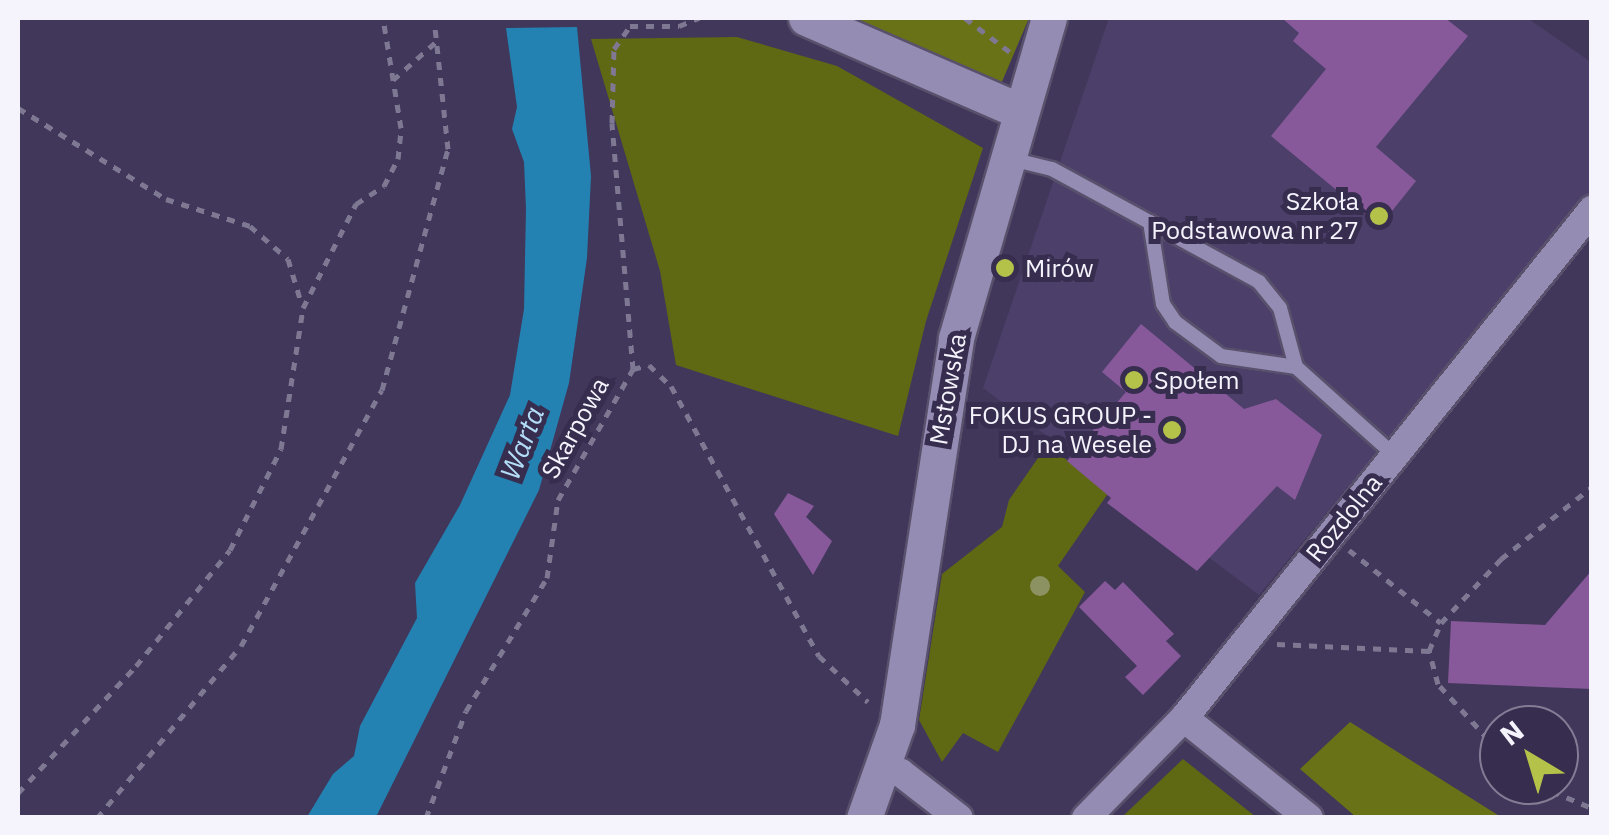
<!DOCTYPE html>
<html>
<head>
<meta charset="utf-8">
<style>
	body { margin:0 }
	#map { position:relative; width:1609px; height:835px; overflow:hidden; background:#41375b; font-family:"IBM Plex Sans",sans-serif }
	div>[style] { position:absolute }
	.built>* { inset:0; background:#4c406a }
	.green>* { inset:0; background:#5f6812 }
	.forest>* { inset:0; background:#697216 }
	.water>* { inset:0; background:#2382b2 }
	.building>* { inset:0; background:#87599a }
	.path>* { height:5px; margin-top:-2.5px; transform-origin:0; background:repeating-linear-gradient(90deg,#7f7893 0 8px,transparent 0 16px) }
	.roads { filter:drop-shadow(2px 0 #59516c) drop-shadow(-2px 0 #59516c) drop-shadow(0 2px #59516c) drop-shadow(0 -2px #59516c) }
	.service>* { height:14px; margin:-7px; padding:0 7px; transform-origin:7px; border-radius:7px; background:#958cb4 }
	.minor>* { height:28px; margin:-14px; padding:0 14px; transform-origin:14px; border-radius:14px; background:#958cb4 }
	.tertiary>* { height:35px; margin:-17.5px; padding:0 17.5px; transform-origin:17.5px; border-radius:17.5px; background:#958cb4 }
	.trees>* { width:20px; height:20px; margin:-10px; border-radius:50%; background:#8d9262 }
	.dots>* { width:28px; height:28px; translate:-50% -50%; box-sizing:border-box; border:5px solid #372d4f; border-radius:50% }
	span { translate:-50% -50%; white-space:nowrap; text-align:center; line-height:1.15; -webkit-text-stroke:10px #372d4f; paint-order:stroke }
	.poi-label { font-size:25px; color:#f5f3fc }
	.right { translate:-100% -50%; text-align:right }
	.left { translate:0 -50%; text-align:left }
	.street-label { font-size:25px; color:#f5f3fc }
	.water-label { font-size:28px; color:#b3ddf6; font-style:italic }
	.frame { position:absolute; inset:0; border:20px solid #f5f3fc; pointer-events:none }
	.north { position:absolute; left:1479px; top:705px; width:100px; height:100px; box-sizing:border-box; background:#372d4f; border:2px solid #837c94; border-radius:50%; rotate:322deg; font-size:28px; font-weight:700; line-height:40px; text-align:center; color:#f5f3fc }
	.north::after { content:''; display:block; margin:auto; width:35px; height:45px; background:#b4c24a; clip-path:polygon(50% 0,100% 100%,50% 72%,0 100%) }
</style>
</head>
<body>
<div id="map">
	<div class="built">
		<i style="clip-path:polygon(1109px 18px,1527px 18px,1591px 62px,1591px 193px,1259px 595px,983px 388px)"></i>
	</div>
	<div class="green">
		<i style="clip-path:polygon(737px 37px,837px 66px,983px 148px,926px 321px,898px 436px,676px 365px,660px 271px,591px 39px)"></i>
		<i style="clip-path:polygon(1047px 445px,1109px 492px,1058px 566px,1085px 592px,998px 752px,963px 733px,942px 762px,919px 720px,942px 574px,1002px 527px,1009px 500px)"></i>
		<i style="clip-path:polygon(1183px 759px,1256px 817px,1122px 817px)"></i>
	</div>
	<div class="forest">
		<i style="clip-path:polygon(855px 18px,1029px 18px,1001px 84px)"></i>
		<i style="clip-path:polygon(1350px 722px,1501px 817px,1356px 817px,1300px 769px)"></i>
	</div>
	<div class="water">
		<i style="clip-path:polygon(577px 27px,591px 176px,587px 258px,569px 383px,539px 490px,376px 817px,307px 817px,333px 774px,354px 756px,360px 726px,417px 618px,415px 583px,460px 505px,510px 395px,524px 309px,526px 209px,524px 162px,512px 129px,517px 107px,506px 28px)"></i>
	</div>
	<div class="building">
		<i style="clip-path:polygon(1282px 18px,1445px 18px,1468px 36px,1376px 147px,1416px 181px,1380px 226px,1271px 136px,1326px 69px,1293px 41px,1299px 33px)"></i>
		<i style="clip-path:polygon(1141px 324px,1244px 409px,1276px 399px,1322px 435px,1295px 500px,1277px 486px,1197px 571px,1107px 503px,1111px 498px,1067px 461px,1126px 392px,1102px 372px)"></i>
		<i style="clip-path:polygon(788px 493px,814px 506px,806px 517px,832px 541px,813px 575px,774px 514px)"></i>
		<i style="clip-path:polygon(1592px 570px,1592px 689px,1448px 683px,1451px 621px,1545px 625px)"></i>
		<i style="clip-path:polygon(1105px 581px,1115px 590px,1123px 582px,1174px 634px,1166px 641px,1181px 656px,1143px 695px,1125px 677px,1137px 666px,1079px 607px)"></i>
	</div>
	<div class="path">
		<i style="left:965px;top:18px;width:56px;rotate:37.1deg"></i>
		<i style="left:393px;top:80px;width:57px;rotate:-41.5deg"></i>
		<i style="left:18px;top:108px;width:174px;rotate:31.6deg"></i>
		<i style="left:166px;top:199px;width:88px;rotate:17.8deg"></i>
		<i style="left:250px;top:226px;width:50px;rotate:41deg"></i>
		<i style="left:288px;top:259px;width:48px;rotate:73.1deg"></i>
		<i style="left:633px;top:369px;width:247px;rotate:-94.9deg"></i>
		<i style="left:612px;top:123px;width:74px;rotate:-88.5deg"></i>
		<i style="left:614px;top:49px;width:28px;rotate:-55deg"></i>
		<i style="left:630px;top:26px;width:49px"></i>
		<i style="left:679px;top:26px;width:22px;rotate:-22deg"></i>
		<i style="left:1349px;top:550px;width:117px;rotate:38.4deg"></i>
		<i style="left:1277px;top:644px;width:152px;rotate:2.6deg"></i>
		<i style="left:1499px;top:751px;width:91px;rotate:-132.3deg"></i>
		<i style="left:1438px;top:684px;width:34px;rotate:-105deg"></i>
		<i style="left:1429px;top:651px;width:30px;rotate:-67deg"></i>
		<i style="left:1441px;top:623px;width:88px;rotate:-46.8deg"></i>
		<i style="left:1501px;top:559px;width:116px;rotate:-38.4deg"></i>
		<i style="left:1537px;top:785px;width:60px;rotate:22.7deg"></i>
		<i style="left:18px;top:793px;width:173px;rotate:-47.1deg"></i>
		<i style="left:136px;top:666px;width:149px;rotate:-51deg"></i>
		<i style="left:230px;top:550px;width:113px;rotate:-63.2deg"></i>
		<i style="left:281px;top:449px;width:143px;rotate:-81.1deg"></i>
		<i style="left:303px;top:308px;width:117px;rotate:-63deg"></i>
		<i style="left:356px;top:204px;width:33px;rotate:-33deg"></i>
		<i style="left:384px;top:186px;width:30px;rotate:-63deg"></i>
		<i style="left:398px;top:159px;width:31px;rotate:-84deg"></i>
		<i style="left:401px;top:128px;width:111px;rotate:-99.3deg"></i>
		<i style="left:97px;top:818px;width:224px;rotate:-50.1deg"></i>
		<i style="left:241px;top:646px;width:292px;rotate:-61.2deg"></i>
		<i style="left:382px;top:390px;width:250px;rotate:-74.7deg"></i>
		<i style="left:448px;top:149px;width:122px;rotate:-96.1deg"></i>
		<i style="left:426px;top:818px;width:114px;rotate:-69.5deg"></i>
		<i style="left:466px;top:711px;width:156px;rotate:-58.7deg"></i>
		<i style="left:547px;top:578px;width:79px;rotate:-82deg"></i>
		<i style="left:558px;top:500px;width:151px;rotate:-60.2deg"></i>
		<i style="left:633px;top:369px;width:16px;rotate:-14deg"></i>
		<i style="left:649px;top:365px;width:30px;rotate:44deg"></i>
		<i style="left:671px;top:386px;width:308px;rotate:61.3deg"></i>
		<i style="left:819px;top:656px;width:67px;rotate:43.2deg"></i>
	</div>
	<div class="roads">
		<div class="service">
			<i style="left:1011px;top:159px;width:42px;rotate:13.7deg"></i>
			<i style="left:1052px;top:169px;width:236px;rotate:28.6deg"></i>
			<i style="left:1259px;top:282px;width:33px;rotate:51deg"></i>
			<i style="left:1280px;top:308px;width:61px;rotate:74.8deg"></i>
			<i style="left:1296px;top:367px;width:132px;rotate:41.9deg"></i>
			<i style="left:1150px;top:222px;width:83px;rotate:81deg"></i>
			<i style="left:1163px;top:304px;width:22px;rotate:56deg"></i>
			<i style="left:1175px;top:322px;width:57px;rotate:36.5deg"></i>
			<i style="left:1221px;top:356px;width:76px;rotate:8.3deg"></i>
		</div>
		<div class="minor">
			<i style="left:1184px;top:718px;width:160px;rotate:38.7deg"></i>
			<i style="left:886px;top:770px;width:15px;rotate:11deg"></i>
			<i style="left:901px;top:773px;width:73px;rotate:37.8deg"></i>
			<i style="left:1086px;top:818px;width:140px;rotate:-45.6deg"></i>
			<i style="left:1184px;top:718px;width:652px;rotate:-51.23deg"></i>
		</div>
		<div class="tertiary">
			<i style="left:806px;top:18px;width:231px;rotate:23.5deg"></i>
			<i style="left:864px;top:818px;width:99px;rotate:-70.5deg"></i>
			<i style="left:897px;top:725px;width:391px;rotate:-81.3deg"></i>
			<i style="left:956px;top:338px;width:333px;rotate:-73.8deg"></i>
		</div>
	</div>
	<div class="trees">
		<i style="left:1040px;top:586px"></i>
	</div>
	<div class="dots">
		<i style="left:1379px;top:216px;background:#b4c24a"></i>
		<i style="left:1005px;top:268px;background:#b4c24a"></i>
		<i style="left:1134px;top:380px;background:#b4c24a"></i>
		<i style="left:1172px;top:430px;background:#b4c24a"></i>
	</div>
	<div class="poi-label">
		<span class="right" style="left:1359px;top:216px">Szkoła<br>Podstawowa nr 27</span>
		<span class="left" style="left:1025px;top:268px">Mirów</span>
		<span class="left" style="left:1154px;top:380px">Społem</span>
		<span class="right" style="left:1152px;top:430px">FOKUS GROUP -<br>DJ na Wesele</span>
	</div>
	<div class="street-label">
		<span style="left:948px;top:389px;rotate:-80deg">Mstowska</span>
		<span style="left:575px;top:428px;rotate:-61deg">Skarpowa</span>
		<span style="left:1344px;top:518px;rotate:-51deg">Rozdolna</span>
	</div>
	<div class="water-label">
		<span style="left:522px;top:443px;rotate:-69deg">Warta</span>
	</div>
	<div class="frame"></div>
	<div class="north">N</div>
</div>
</body>
</html>
